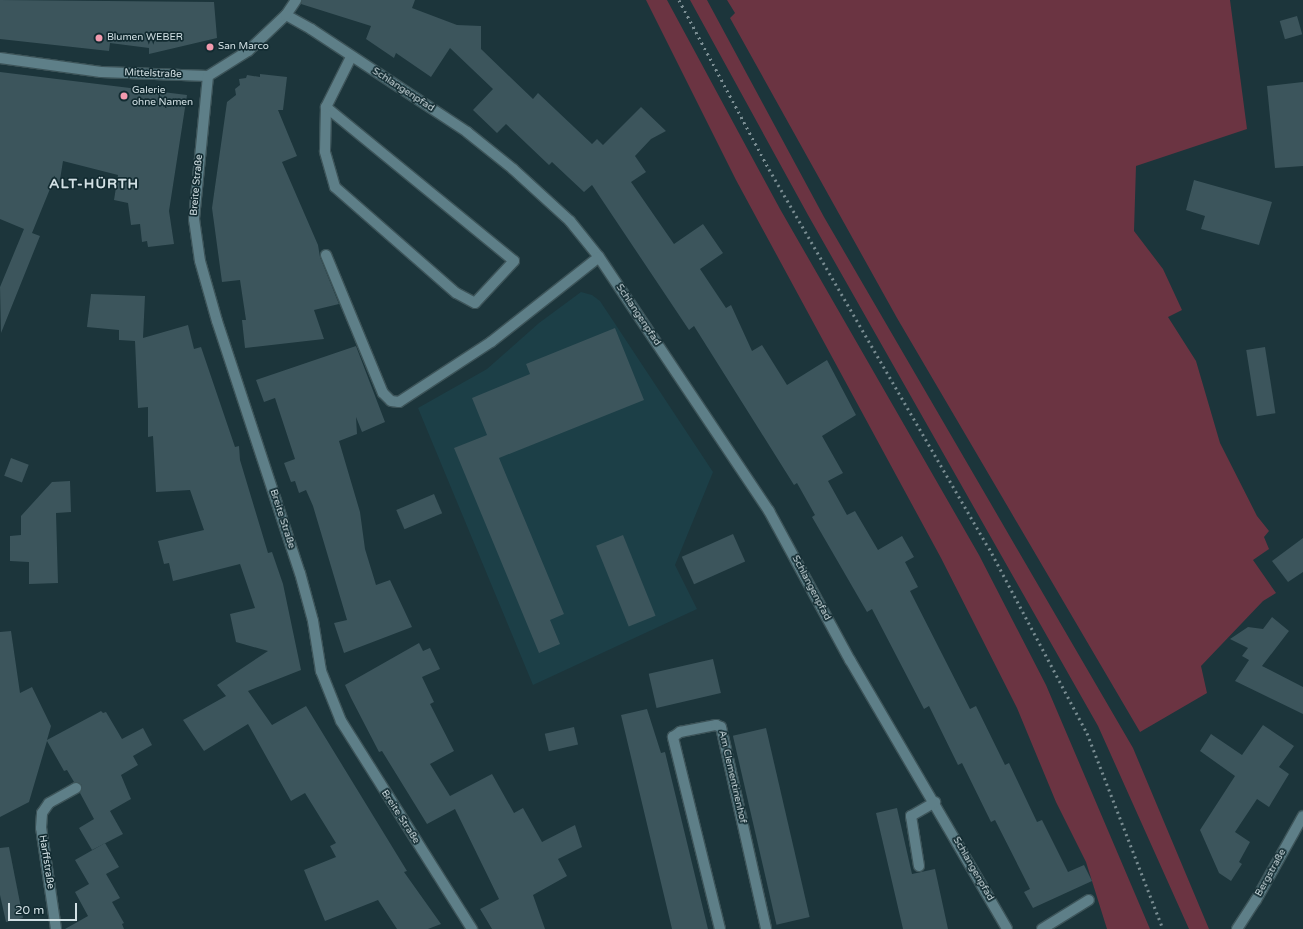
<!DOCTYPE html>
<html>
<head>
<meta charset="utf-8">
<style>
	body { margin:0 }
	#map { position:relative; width:1303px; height:929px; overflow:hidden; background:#1c353b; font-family:"Varela Round",sans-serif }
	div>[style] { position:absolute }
	.built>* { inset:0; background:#1c3f47 }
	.green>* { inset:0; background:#6b3442 }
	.building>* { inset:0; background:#3c555c; transform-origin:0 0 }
	.roads { filter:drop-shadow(1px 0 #3d5459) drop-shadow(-1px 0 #3d5459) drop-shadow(0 1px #3d5459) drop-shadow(0 -1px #3d5459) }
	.minor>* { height:10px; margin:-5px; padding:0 5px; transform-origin:5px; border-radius:5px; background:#5e7f88 }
	.rail>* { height:3px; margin-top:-1.5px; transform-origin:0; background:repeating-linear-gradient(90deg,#7b8e93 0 2px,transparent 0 6px) }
	.dots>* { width:11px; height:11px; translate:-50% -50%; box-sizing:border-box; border:2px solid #122b31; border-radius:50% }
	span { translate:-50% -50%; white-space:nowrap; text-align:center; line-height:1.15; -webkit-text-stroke:3.5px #122b31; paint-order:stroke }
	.poi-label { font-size:10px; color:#d2e0e4 }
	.left { translate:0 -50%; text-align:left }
	.street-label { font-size:10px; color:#d2e0e4 }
	.district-label { font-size:14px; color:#d2e0e4; font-weight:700; letter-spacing:1px }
	.scale { position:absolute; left:8px; top:903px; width:69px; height:18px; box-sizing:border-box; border:2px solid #d2e0e4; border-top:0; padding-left:5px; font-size:12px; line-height:14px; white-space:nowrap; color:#d2e0e4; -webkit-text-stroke:3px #122b31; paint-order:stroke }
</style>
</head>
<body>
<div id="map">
	<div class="built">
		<i style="clip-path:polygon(581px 292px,592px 295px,600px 301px,713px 472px,675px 565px,697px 609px,533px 685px,418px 408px,487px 369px,539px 323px)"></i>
	</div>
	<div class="green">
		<i style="clip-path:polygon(646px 0,667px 0,780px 209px,979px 555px,1046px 685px,1150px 929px,1107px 929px,1086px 862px,1056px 802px,1017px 708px,941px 558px,736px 180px)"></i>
		<i style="clip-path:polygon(690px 0,707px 0,824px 217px,1133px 748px,1209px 929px,1189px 929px,1098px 726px,808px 215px)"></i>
		<i style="clip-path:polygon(727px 0,1230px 0,1247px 129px,1136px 166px,1134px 231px,1163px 269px,1182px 310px,1168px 317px,1196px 361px,1220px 443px,1257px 516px,1269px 531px,1264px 537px,1269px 549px,1253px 560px,1276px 593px,1263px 601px,1201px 666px,1207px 693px,1140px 732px,897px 318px,730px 18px,735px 13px)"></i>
	</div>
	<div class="building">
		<i style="clip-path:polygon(0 0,214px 2px,217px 38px,149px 54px,149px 48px,110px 43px,109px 51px,0 39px)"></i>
		<i style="clip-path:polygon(302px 0,415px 0,412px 8px,457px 25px,481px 26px,481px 49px,533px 99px,538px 93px,592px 144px,597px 139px,603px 145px,641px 107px,666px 131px,651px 139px,635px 156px,646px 172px,631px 182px,674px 244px,703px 224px,723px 253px,700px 269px,726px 308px,731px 305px,752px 351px,762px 345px,787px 385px,827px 360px,856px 415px,822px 436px,843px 473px,828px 481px,847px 515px,855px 511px,878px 550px,902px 536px,914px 557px,905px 562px,918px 587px,910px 591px,970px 709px,976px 706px,1005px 765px,1009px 763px,1037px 822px,1042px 820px,1068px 872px,1084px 865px,1092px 881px,1033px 908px,1024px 892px,1030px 889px,995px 820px,991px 822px,962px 763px,958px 765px,929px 706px,924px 709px,872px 609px,867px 612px,812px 517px,815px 515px,797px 483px,794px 485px,694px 326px,689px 330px,592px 185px,584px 192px,552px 162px,549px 165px,506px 124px,497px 133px,473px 110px,493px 89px,450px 48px,431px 77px,396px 53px,394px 58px,366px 39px,371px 26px,301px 4px)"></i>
		<i style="left:1297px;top:16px;width:19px;height:18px;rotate:74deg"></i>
		<i style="clip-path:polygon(0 72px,187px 95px,169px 211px,174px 244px,148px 247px,147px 241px,142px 242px,140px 224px,131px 225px,128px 203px,114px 200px,118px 175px,63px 161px,59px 186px,52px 184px,32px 233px,40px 236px,1px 333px,0 287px,24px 229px,0 219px)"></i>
		<i style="clip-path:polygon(260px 74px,287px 77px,283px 110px,278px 110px,297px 156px,282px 162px,318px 245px,320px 257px,339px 304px,314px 310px,324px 339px,245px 348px,242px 320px,246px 320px,240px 280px,222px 282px,212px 208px,227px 102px,236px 95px,235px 89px,240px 85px,239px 79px,246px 78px,247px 75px,260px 77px)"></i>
		<i style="clip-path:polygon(1303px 82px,1303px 166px,1275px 168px,1267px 86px)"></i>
		<i style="clip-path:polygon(1194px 180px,1272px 202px,1259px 245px,1201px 229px,1205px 216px,1186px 210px)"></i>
		<i style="clip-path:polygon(91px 294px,145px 296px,143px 338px,188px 325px,194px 349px,201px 347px,235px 447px,239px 446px,240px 460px,268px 553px,272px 552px,283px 584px,301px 670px,248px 691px,272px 725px,306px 706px,407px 871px,404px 872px,441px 924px,428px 929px,397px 929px,378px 900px,325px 921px,304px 870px,336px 857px,330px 846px,336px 843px,305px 793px,291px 801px,248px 724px,204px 751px,183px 720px,226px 696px,217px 685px,268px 651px,236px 642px,230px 614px,255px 608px,240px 564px,173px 581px,169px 563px,164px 564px,158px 541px,204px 530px,190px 490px,156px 492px,153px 436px,148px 437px,148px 407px,138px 408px,135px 341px,119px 340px,119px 330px,87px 327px)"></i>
		<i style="clip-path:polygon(615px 328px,644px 400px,499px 458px,564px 614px,550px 620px,560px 644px,539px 653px,454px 448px,487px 435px,472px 398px,530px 374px,526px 364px)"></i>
		<i style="clip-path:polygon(356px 346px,385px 422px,362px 432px,356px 417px,357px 434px,339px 441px,360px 512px,365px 549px,376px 585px,390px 580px,412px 627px,344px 653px,334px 623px,347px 620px,313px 506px,306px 490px,299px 493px,295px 481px,291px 482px,284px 463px,295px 459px,275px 398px,264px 402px,256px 380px)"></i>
		<i style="left:1265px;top:347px;width:67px;height:19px;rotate:81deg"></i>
		<i style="left:11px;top:458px;width:19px;height:19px;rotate:21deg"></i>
		<i style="clip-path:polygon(70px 481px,71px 512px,56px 513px,58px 583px,29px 584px,29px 562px,10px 561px,10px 536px,21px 535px,21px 516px,52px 482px)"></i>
		<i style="left:434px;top:494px;width:21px;height:41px;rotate:67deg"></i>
		<i style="left:733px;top:534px;width:30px;height:56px;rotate:66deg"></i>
		<i style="left:623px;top:535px;width:87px;height:29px;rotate:68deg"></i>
		<i style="clip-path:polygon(1303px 538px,1303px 572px,1288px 582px,1272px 561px)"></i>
		<i style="clip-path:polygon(1272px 617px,1289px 631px,1262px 666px,1303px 687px,1303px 714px,1235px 681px,1249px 660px,1242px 656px,1248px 648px,1230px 639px,1248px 627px,1263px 629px)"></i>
		<i style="clip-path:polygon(11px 631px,20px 693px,32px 687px,51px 726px,47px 740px,101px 711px,103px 713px,106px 712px,122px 739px,143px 728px,152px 745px,133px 756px,138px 765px,121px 775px,131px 799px,110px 811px,123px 834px,92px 850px,79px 828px,94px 819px,80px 793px,82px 785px,74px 782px,67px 770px,64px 771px,47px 741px,29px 802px,0 817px,0 632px)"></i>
		<i style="clip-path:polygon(419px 643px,423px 651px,430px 648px,440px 669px,422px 677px,434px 702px,430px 704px,454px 751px,430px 764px,450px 796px,492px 774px,514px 813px,523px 808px,542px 842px,575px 825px,582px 847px,558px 859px,567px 876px,533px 895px,545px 929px,492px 929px,480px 909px,499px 899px,455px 809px,427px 824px,382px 751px,379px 752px,351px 698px,345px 685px)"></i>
		<i style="left:713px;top:659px;width:35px;height:66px;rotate:77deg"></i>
		<i style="clip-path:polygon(647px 709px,661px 753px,665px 752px,708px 929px,672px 929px,621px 715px)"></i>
		<i style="clip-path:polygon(1263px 725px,1294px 746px,1279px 767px,1289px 774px,1269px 807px,1257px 799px,1235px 832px,1250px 842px,1239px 862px,1242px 864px,1231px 881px,1219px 873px,1200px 830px,1235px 776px,1200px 751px,1211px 734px,1242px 755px)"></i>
		<i style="left:574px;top:727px;width:18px;height:30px;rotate:77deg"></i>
		<i style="left:766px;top:728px;width:194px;height:34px;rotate:77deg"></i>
		<i style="clip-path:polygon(897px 808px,912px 874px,935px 869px,948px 929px,903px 929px,876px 813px)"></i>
		<i style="clip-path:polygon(105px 843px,119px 867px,106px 874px,120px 898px,112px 902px,124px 923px,122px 924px,124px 929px,65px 929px,88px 916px,75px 892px,89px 884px,75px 860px)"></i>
		<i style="clip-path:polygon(9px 847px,23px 918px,6px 922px,0 895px,0 848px)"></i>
	</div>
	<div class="roads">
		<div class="minor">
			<i style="left:286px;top:15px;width:29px;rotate:29deg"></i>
			<i style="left:311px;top:29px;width:187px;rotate:33.4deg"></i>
			<i style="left:467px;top:132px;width:59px;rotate:38.8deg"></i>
			<i style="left:513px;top:169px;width:77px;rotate:42.4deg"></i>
			<i style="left:570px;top:221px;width:46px;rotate:51.1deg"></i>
			<i style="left:599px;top:257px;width:306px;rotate:56.2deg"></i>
			<i style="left:769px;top:511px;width:170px;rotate:61.5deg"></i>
			<i style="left:850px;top:660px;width:311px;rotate:59.7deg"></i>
			<i style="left:0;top:58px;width:102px;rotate:7.9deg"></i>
			<i style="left:101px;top:72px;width:107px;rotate:2.1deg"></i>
			<i style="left:208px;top:76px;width:47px;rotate:-32deg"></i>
			<i style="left:248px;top:51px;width:52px;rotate:-43.5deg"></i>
			<i style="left:286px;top:15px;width:18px;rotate:-56deg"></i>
			<i style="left:208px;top:76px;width:144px;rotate:95.6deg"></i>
			<i style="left:194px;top:219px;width:42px;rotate:81.9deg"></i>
			<i style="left:200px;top:261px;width:62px;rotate:74.2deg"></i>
			<i style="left:217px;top:321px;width:265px;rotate:71.8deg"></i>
			<i style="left:300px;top:573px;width:50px;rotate:74.8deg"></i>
			<i style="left:313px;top:621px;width:51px;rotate:80.9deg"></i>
			<i style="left:321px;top:671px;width:54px;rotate:68.2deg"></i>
			<i style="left:341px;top:721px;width:246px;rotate:57.8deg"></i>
			<i style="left:326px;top:107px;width:243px;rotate:39.3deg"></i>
			<i style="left:514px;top:261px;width:57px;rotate:132.9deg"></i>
			<i style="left:475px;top:303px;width:21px;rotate:-152deg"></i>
			<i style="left:456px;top:293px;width:161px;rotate:-138.8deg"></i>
			<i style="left:335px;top:187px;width:37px;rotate:-106deg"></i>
			<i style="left:325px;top:151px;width:44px;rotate:-88.7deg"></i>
			<i style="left:326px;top:107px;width:56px;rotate:-63.4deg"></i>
			<i style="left:326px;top:255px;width:149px;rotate:67.6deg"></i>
			<i style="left:383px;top:393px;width:11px;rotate:45deg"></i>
			<i style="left:391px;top:401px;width:8px;rotate:7deg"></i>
			<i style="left:399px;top:402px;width:110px;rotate:-33.1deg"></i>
			<i style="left:491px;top:342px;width:137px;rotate:-38.2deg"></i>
			<i style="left:919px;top:866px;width:51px;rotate:-99.1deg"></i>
			<i style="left:911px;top:816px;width:28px;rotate:-30deg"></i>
			<i style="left:56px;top:929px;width:102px;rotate:-98.4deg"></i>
			<i style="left:41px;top:828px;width:15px;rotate:-86deg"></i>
			<i style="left:42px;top:813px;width:12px;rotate:-55deg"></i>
			<i style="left:49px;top:803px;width:31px;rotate:-29deg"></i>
			<i style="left:720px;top:929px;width:198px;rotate:-103.8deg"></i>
			<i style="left:673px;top:737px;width:9px;rotate:-36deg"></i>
			<i style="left:680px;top:732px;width:37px;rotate:-11deg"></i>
			<i style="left:716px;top:725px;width:5px;rotate:22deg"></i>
			<i style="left:721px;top:727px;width:207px;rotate:77.4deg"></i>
			<i style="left:1042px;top:929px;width:55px;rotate:-31.7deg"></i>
			<i style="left:1237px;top:929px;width:35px;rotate:-57deg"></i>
			<i style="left:1256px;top:900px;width:96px;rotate:-60.8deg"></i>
		</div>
	</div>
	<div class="rail">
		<i style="left:679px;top:0;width:191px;rotate:62deg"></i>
		<i style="left:769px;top:169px;width:438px;rotate:59.9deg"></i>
		<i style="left:989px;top:548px;width:209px;rotate:62.1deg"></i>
		<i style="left:1087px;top:733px;width:210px;rotate:68.8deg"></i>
	</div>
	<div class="dots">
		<i style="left:99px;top:38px;background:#f29aae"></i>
		<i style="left:210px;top:47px;background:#f29aae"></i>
		<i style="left:124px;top:96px;background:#f29aae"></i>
	</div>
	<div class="poi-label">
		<span class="left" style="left:107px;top:38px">Blumen WEBER</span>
		<span class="left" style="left:218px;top:47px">San Marco</span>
		<span class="left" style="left:132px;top:96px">Galerie<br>ohne Namen</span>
	</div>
	<div class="street-label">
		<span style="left:153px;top:74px;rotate:2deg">Mittelstraße</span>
		<span style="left:403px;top:90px;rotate:33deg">Schlangenpfad</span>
		<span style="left:197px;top:185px;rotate:-85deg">Breite Straße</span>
		<span style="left:638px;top:315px;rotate:56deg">Schlangenpfad</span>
		<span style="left:282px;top:519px;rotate:72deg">Breite Straße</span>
		<span style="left:811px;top:588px;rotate:62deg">Schlangenpfad</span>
		<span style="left:732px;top:777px;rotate:77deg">Am Clementinenhof</span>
		<span style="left:400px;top:817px;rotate:57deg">Breite Straße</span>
		<span style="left:46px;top:862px;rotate:81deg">Harffstraße</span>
		<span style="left:973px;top:869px;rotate:60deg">Schlangenpfad</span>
		<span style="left:1271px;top:873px;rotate:-61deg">Bergstraße</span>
	</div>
	<div class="district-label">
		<span style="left:94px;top:184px">ALT-HÜRTH</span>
	</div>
	<div class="scale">20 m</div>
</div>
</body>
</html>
